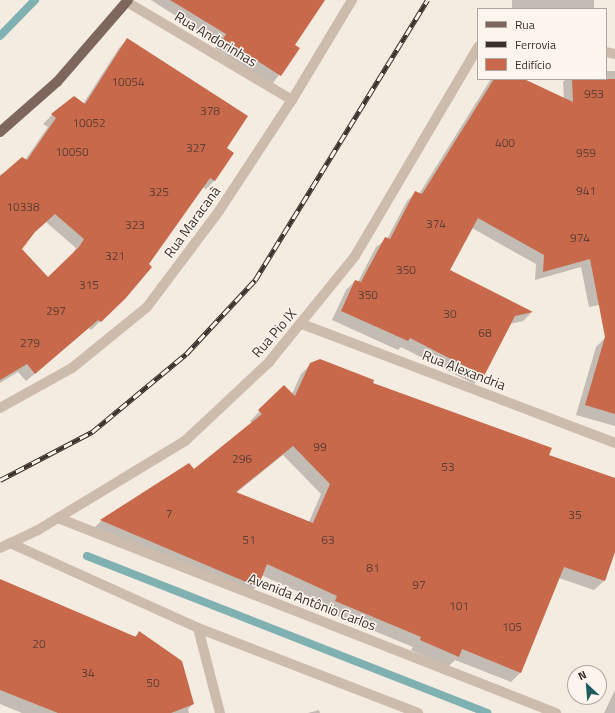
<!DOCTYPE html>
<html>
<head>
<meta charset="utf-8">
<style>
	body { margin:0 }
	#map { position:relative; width:615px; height:713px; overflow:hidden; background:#f4ebe1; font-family:"Titillium Web",sans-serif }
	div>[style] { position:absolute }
	.shadow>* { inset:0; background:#0003; transform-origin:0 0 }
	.stream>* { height:8px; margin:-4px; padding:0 4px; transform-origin:4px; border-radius:4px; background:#7fb0b2 }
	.building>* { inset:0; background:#c8694b }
	.minor>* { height:10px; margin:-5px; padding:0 5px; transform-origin:5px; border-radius:5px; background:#cdbbac }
	.major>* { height:10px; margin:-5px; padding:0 5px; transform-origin:5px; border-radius:5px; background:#7d675c }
	.rail>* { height:4.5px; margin-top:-2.25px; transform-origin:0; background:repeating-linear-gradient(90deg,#fbf5ee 0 9px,#3b302b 0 18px); box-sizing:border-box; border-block:1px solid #3b302b }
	span { translate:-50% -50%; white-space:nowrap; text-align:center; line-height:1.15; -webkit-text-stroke:3px #fbf5ee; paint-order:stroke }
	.number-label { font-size:12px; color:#5e3e33 }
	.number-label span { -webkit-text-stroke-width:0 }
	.street-label { font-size:14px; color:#3b302b }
	.legend { position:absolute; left:477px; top:8px; width:130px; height:72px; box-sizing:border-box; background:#fbf5ee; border:1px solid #aea6a0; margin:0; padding:5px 7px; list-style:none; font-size:12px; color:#3b302b }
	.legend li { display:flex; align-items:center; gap:8px; height:20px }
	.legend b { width:20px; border:1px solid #aea6a0 }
	.north { position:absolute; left:567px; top:665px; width:40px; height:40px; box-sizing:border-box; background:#fbf5ee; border:1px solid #aea6a0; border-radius:50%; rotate:334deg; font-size:11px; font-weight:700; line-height:16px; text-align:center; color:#3b302b }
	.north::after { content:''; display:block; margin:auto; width:14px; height:18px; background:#1f5a5e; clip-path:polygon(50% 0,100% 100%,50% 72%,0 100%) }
</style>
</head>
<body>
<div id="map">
	<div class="shadow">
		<i style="clip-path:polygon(151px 0,325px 0,294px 45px,299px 49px,272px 84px,215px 48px,218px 43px)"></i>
		<i style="left:512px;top:0;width:82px;height:10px"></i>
		<i style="clip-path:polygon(evenodd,128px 39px,225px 148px,233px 153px,214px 181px,206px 189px,202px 187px,115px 307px,91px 330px,89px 328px,26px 381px,18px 372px,0 383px,0 175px,25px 160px,48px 127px,43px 124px,52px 115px,74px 97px,83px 104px,119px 48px,128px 39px,46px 222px,76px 248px,71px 256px,48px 278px,21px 249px,31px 235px,46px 222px)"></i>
		<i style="clip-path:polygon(606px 71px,615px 71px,615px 302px,589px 307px,581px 267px,535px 280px,536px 264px,472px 228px,449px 271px,531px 313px,523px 321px,510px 324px,483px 376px,474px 384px,401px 347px,398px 350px,332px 320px,346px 290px,355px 281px,358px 282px,376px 247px,387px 239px,407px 201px,416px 192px,419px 194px,491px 79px,522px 79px,564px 99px,563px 82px,566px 79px,606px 79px)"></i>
		<i style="clip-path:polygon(606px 337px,615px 340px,615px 426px,576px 415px,596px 347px)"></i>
		<i style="clip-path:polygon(evenodd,311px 364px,371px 383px,548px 456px,615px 479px,615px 549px,604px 581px,594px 590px,559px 578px,521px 672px,511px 682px,455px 660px,448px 667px,411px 650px,413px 647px,326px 611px,328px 605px,261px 575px,257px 586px,247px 596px,92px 530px,101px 521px,189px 465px,194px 470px,252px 423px,250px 421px,284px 387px,292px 394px,301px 374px,311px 364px,283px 455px,321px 494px,309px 522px,236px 493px,283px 455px)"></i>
		<i style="clip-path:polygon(0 581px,134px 637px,139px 633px,193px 704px,188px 709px,189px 713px,22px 713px,0 704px)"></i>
		<i style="clip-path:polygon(615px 690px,615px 713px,604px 713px)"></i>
		<i style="clip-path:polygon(319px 710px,320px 713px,308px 713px)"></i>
	</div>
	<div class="stream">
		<i style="left:0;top:36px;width:50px;rotate:-45.8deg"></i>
		<i style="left:87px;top:556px;width:430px;rotate:21.4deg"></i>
	</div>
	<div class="building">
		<i style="clip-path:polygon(170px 0,325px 0,295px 45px,300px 48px,281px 76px,223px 39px,226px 34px)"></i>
		<i style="clip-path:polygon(evenodd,127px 38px,248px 116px,227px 148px,234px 153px,215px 181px,210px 178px,149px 264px,152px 267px,125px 299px,101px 322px,98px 320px,35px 374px,27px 364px,0 380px,0 176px,22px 157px,27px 160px,56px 118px,51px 114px,74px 96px,85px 104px,127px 38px,55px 214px,84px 239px,79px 247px,48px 277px,22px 249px,35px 232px,55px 214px)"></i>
		<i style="clip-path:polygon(494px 79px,524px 79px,573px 102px,572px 79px,615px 79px,615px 414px,585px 405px,605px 337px,590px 259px,543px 272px,544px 255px,478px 218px,450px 270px,533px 312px,515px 316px,484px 376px,410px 338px,408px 341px,341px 311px,355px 280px,361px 282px,385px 237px,390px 239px,415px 191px,422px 194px)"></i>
		<i style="clip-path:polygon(evenodd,320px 359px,374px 380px,373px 383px,552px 448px,549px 455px,615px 478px,615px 552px,605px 581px,564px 567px,521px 673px,462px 649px,459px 657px,420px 640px,421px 637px,335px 601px,337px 596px,267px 564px,258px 587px,100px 520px,189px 463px,194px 469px,262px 414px,258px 410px,284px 385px,295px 396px,310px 363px,320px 359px,293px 446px,330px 484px,313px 523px,236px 492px,293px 446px)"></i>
		<i style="clip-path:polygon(0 579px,136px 637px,139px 631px,182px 661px,194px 704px,171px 713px,58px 713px,0 690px)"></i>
	</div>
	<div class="minor">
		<i style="left:127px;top:2px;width:192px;rotate:30.7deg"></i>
		<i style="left:606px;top:52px;width:9px;rotate:13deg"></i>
		<i style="left:302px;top:324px;width:335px;rotate:20.8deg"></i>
		<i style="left:0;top:408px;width:82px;rotate:-29.1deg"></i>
		<i style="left:72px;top:368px;width:97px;rotate:-39.1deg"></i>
		<i style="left:147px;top:307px;width:120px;rotate:-53.1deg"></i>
		<i style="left:219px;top:211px;width:133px;rotate:-56.7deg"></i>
		<i style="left:292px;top:100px;width:117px;rotate:-59deg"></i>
		<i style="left:58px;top:518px;width:535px;rotate:21.38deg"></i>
		<i style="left:10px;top:543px;width:206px;rotate:24.3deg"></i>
		<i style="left:198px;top:628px;width:236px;rotate:21.1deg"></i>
		<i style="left:0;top:548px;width:42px;rotate:-25.3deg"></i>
		<i style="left:38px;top:530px;width:172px;rotate:-31.2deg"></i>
		<i style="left:185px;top:441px;width:115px;rotate:-43.2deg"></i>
		<i style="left:269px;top:362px;width:136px;rotate:-50.9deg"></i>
		<i style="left:355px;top:256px;width:243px;rotate:-59.5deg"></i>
		<i style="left:198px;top:628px;width:88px;rotate:75.5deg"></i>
	</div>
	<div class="major">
		<i style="left:0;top:132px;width:76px;rotate:-41.3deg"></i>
		<i style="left:57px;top:82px;width:108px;rotate:-49.1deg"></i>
	</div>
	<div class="rail">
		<i style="left:0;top:480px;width:104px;rotate:-27.6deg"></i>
		<i style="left:92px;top:432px;width:122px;rotate:-39.7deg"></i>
		<i style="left:186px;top:354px;width:101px;rotate:-47deg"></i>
		<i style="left:255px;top:280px;width:329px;rotate:-58.4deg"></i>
	</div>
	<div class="number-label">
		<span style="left:128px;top:82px">10054</span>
		<span style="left:594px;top:94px">953</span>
		<span style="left:210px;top:111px">378</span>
		<span style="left:89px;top:123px">10052</span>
		<span style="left:505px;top:143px">400</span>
		<span style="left:196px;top:148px">327</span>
		<span style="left:72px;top:152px">10050</span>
		<span style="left:586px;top:153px">959</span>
		<span style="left:586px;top:191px">941</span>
		<span style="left:159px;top:192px">325</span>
		<span style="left:23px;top:207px">10338</span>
		<span style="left:436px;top:224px">374</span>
		<span style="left:135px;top:225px">323</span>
		<span style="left:580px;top:238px">974</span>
		<span style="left:115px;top:256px">321</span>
		<span style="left:406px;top:270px">350</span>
		<span style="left:89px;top:285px">315</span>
		<span style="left:368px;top:295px">350</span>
		<span style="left:56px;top:311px">297</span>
		<span style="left:450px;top:314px">30</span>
		<span style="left:485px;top:333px">68</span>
		<span style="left:30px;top:343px">279</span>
		<span style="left:320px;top:447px">99</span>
		<span style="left:242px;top:459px">296</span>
		<span style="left:448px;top:467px">53</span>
		<span style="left:169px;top:514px">7</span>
		<span style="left:575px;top:515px">35</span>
		<span style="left:249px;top:540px">51</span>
		<span style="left:328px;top:540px">63</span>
		<span style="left:373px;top:568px">81</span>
		<span style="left:419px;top:585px">97</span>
		<span style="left:459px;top:606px">101</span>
		<span style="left:512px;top:627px">105</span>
		<span style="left:39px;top:644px">20</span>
		<span style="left:88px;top:673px">34</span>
		<span style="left:153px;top:683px">50</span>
	</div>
	<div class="street-label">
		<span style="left:216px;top:39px;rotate:31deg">Rua Andorinhas</span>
		<span style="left:192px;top:222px;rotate:-54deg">Rua Maracanã</span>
		<span style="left:274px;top:333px;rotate:-49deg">Rua Pio IX</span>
		<span style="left:464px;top:370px;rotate:21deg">Rua Alexandria</span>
		<span style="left:312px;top:602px;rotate:21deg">Avenida Antônio Carlos</span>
	</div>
	<ul class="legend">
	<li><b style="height:5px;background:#7d675c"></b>Rua</li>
	<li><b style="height:5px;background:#3b302b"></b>Ferrovia</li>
	<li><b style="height:11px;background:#c8694b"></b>Edifício</li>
	</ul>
	<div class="north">N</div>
</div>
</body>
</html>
